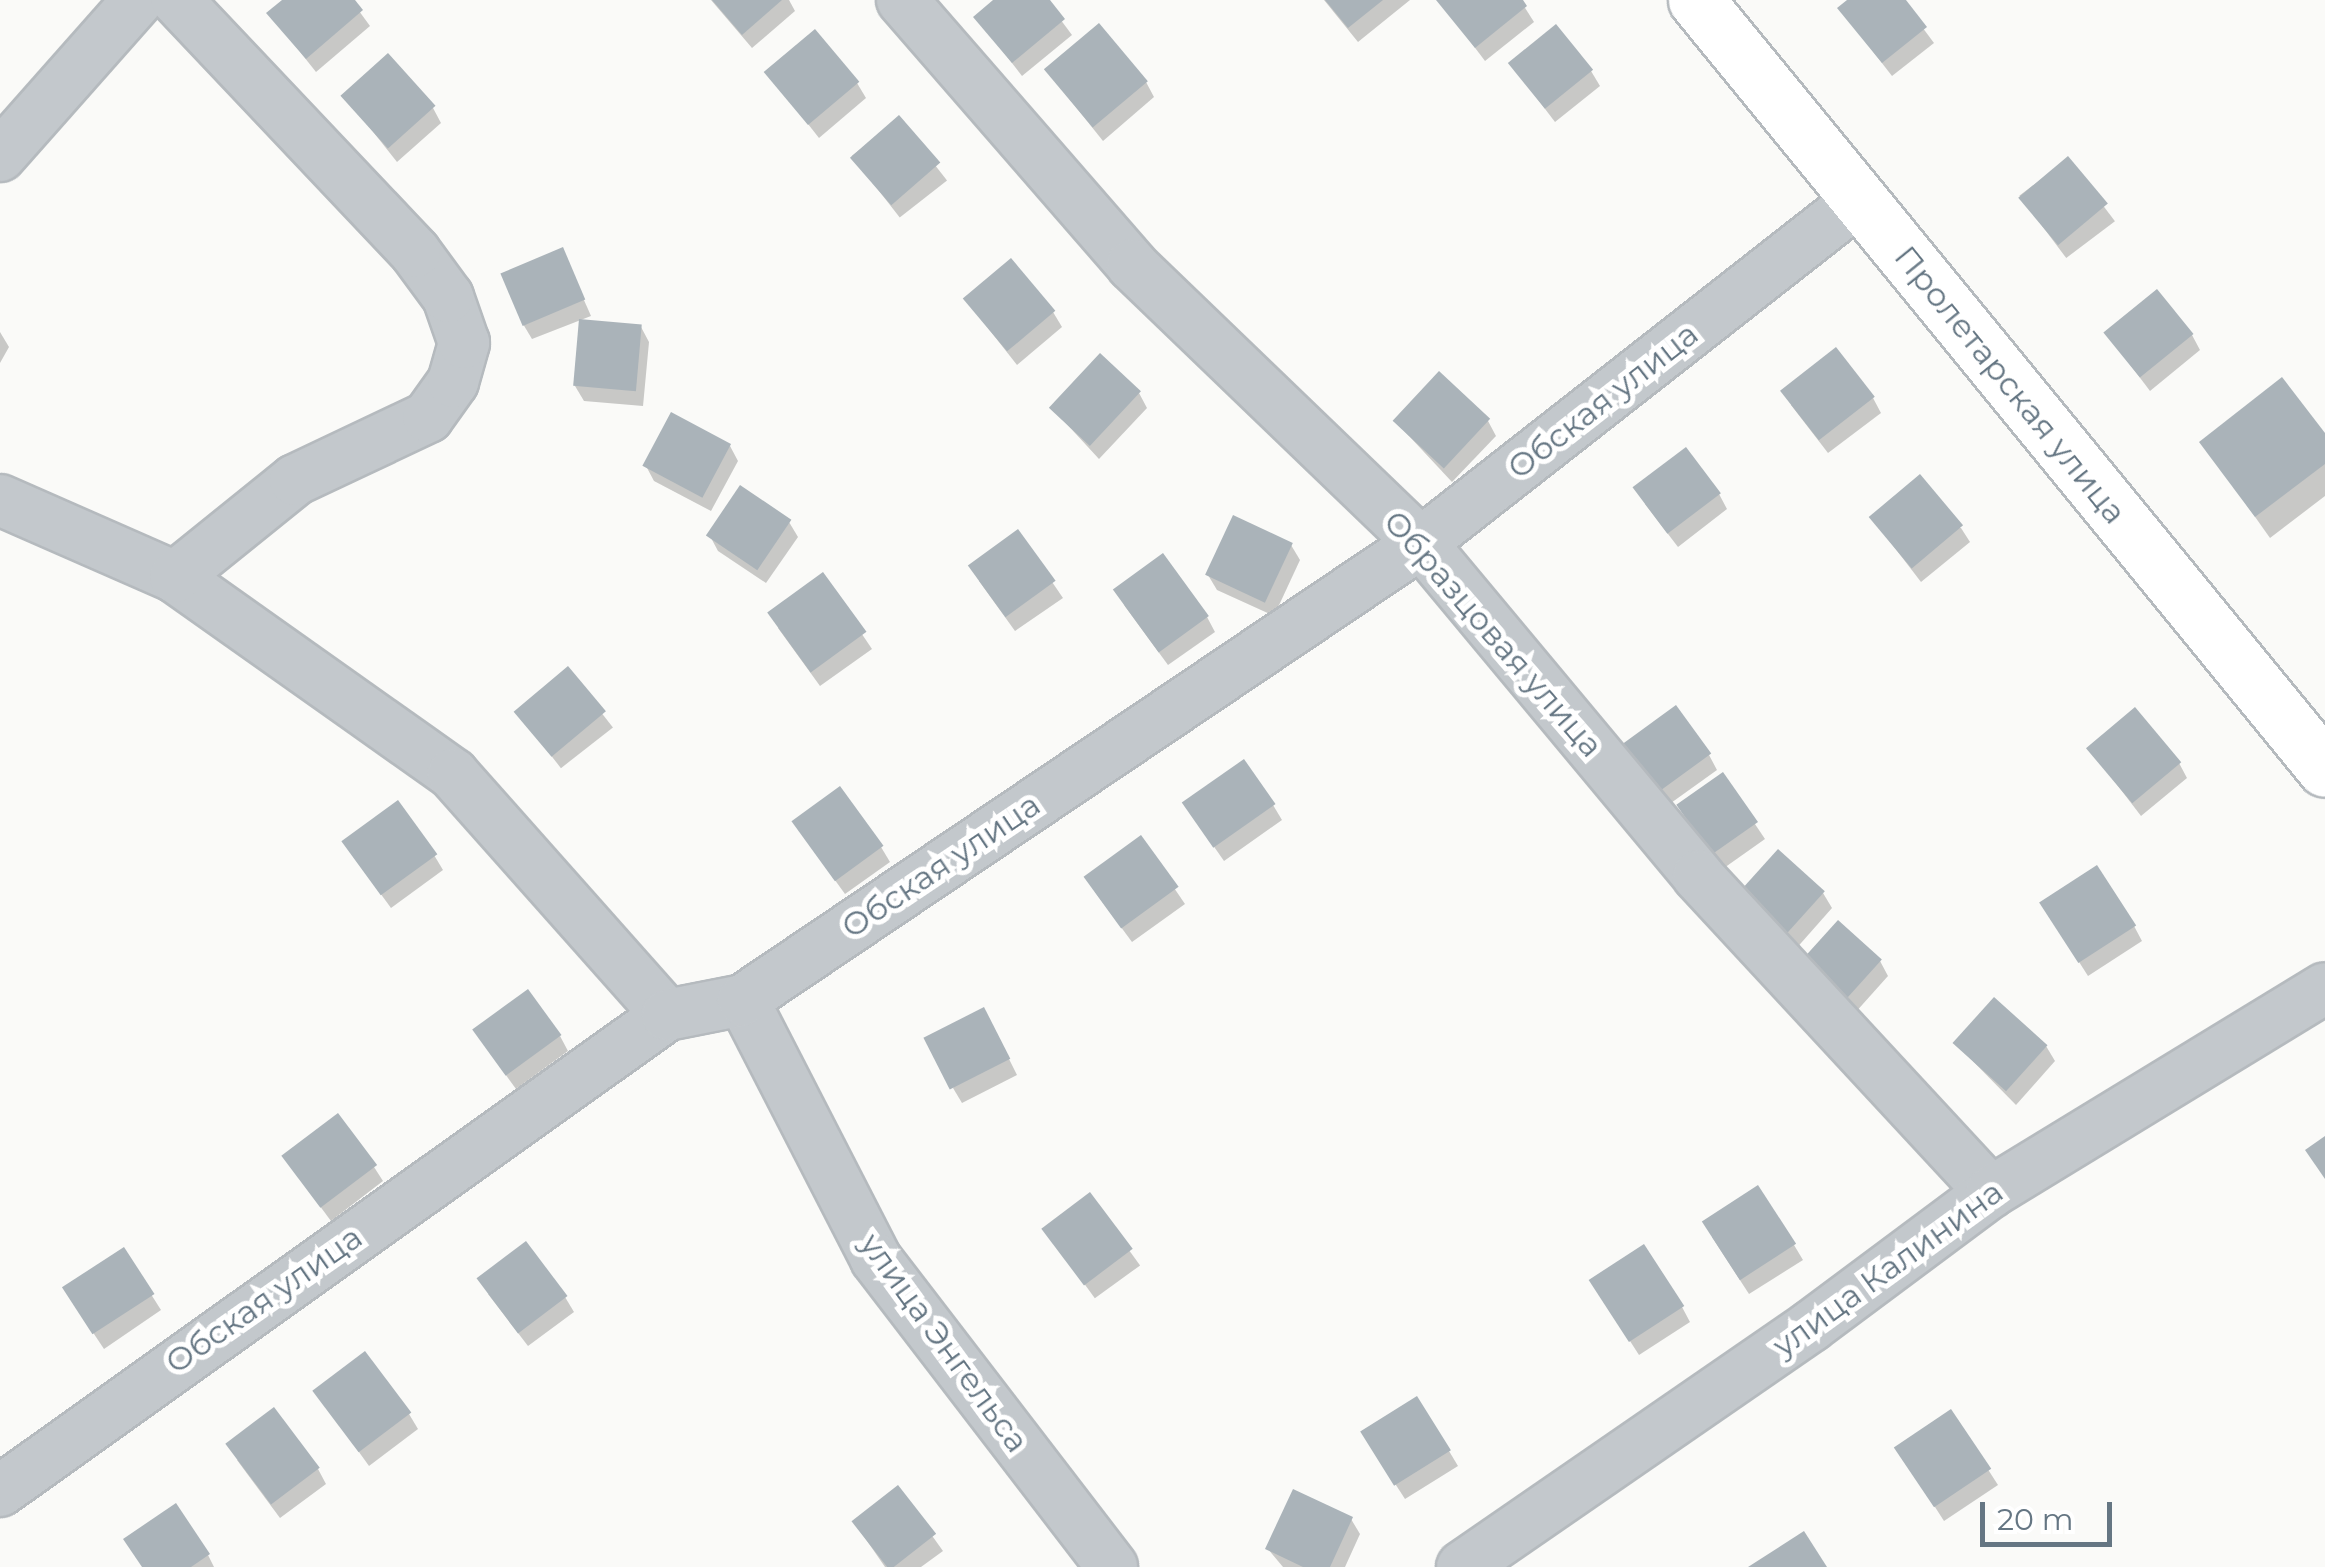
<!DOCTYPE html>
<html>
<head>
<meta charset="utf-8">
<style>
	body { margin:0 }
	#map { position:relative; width:2325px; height:1567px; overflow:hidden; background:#fafaf8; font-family:Montserrat,sans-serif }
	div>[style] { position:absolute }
	.shadow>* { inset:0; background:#0003; transform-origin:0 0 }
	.building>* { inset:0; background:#aab3b9; transform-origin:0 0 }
	.roads { filter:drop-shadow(2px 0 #b5babe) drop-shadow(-2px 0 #b5babe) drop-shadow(0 2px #b5babe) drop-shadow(0 -2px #b5babe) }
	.street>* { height:50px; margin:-25px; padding:0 25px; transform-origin:25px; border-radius:25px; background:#c3c8cc }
	.primary>* { height:55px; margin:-27.5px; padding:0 27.5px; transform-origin:27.5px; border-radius:27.5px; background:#fff }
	span { translate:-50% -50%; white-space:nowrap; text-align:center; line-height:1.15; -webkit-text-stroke:10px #fff; paint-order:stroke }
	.street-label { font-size:32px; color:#657683 }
	.scale { position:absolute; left:1980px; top:1502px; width:132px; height:45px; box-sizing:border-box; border:5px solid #657683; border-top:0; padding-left:12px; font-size:30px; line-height:35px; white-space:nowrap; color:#657683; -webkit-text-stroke:8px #fff; paint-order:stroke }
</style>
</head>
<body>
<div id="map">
	<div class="shadow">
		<i style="clip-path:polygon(285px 0,351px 0,370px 26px,316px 72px,270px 14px)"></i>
		<i style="clip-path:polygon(711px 0,789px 0,795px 11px,752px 48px)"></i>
		<i style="clip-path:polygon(997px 0,1046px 0,1072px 35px,1022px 76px,976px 17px)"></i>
		<i style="clip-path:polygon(1324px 0,1410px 0,1358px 42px)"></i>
		<i style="clip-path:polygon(1439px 0,1520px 0,1534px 22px,1485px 61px)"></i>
		<i style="clip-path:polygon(1851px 0,1902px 0,1934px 43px,1892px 76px,1840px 9px)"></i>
		<i style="clip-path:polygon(1511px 64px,1591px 71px,1600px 86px,1555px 122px)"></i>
		<i style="clip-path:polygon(1047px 71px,1146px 82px,1154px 97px,1103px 141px)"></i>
		<i style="clip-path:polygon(768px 73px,857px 83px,866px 98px,819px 138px)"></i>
		<i style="clip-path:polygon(344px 95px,433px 108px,441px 123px,397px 162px)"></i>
		<i style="left:899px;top:119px;width:78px;height:60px;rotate:52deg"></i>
		<i style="left:2068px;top:159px;width:78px;height:61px;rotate:53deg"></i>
		<i style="clip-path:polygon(562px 250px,591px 316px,532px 339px,523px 324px)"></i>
		<i style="clip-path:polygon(966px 300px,1053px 312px,1062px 327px,1017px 365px)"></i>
		<i style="clip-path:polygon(641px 327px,649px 342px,643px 406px,584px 401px,575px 386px)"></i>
		<i style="clip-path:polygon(0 332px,9px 347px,0 363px)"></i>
		<i style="clip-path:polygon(2107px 334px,2192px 335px,2200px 350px,2150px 391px)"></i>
		<i style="clip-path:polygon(1139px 393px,1147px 408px,1099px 459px,1051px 407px)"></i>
		<i style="clip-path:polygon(1873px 398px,1881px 413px,1828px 453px,1791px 405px)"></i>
		<i style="clip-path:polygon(1395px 421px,1488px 421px,1496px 436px,1452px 482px)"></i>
		<i style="clip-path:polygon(2325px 437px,2325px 496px,2270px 538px,2202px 442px)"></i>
		<i style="clip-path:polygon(730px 446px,738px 461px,711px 511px,654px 481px,646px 466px)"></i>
		<i style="clip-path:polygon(1719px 494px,1727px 509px,1678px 547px,1645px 504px)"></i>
		<i style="clip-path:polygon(1871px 517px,1961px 528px,1970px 542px,1921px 582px)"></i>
		<i style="clip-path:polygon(789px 522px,798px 537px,766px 583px,718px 551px,710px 536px)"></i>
		<i style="clip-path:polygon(1018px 532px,1063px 598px,1015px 631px,979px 581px)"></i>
		<i style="clip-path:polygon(1291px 545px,1300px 560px,1274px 616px,1217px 590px,1208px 575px)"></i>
		<i style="clip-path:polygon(822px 575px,872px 649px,820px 686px,778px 628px)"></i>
		<i style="clip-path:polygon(1124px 605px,1207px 617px,1215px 632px,1168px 665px)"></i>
		<i style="left:568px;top:670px;width:73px;height:66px;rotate:52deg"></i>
		<i style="clip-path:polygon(1622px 747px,1709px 755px,1717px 770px,1664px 808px)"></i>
		<i style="clip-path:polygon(2089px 748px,2179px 763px,2187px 778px,2141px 816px)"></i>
		<i style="clip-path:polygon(1722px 775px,1765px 839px,1724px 868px,1689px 820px)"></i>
		<i style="clip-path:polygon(1273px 805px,1282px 820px,1224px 861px,1194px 818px)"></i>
		<i style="clip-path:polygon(803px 836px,881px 847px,890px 862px,845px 894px)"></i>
		<i style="clip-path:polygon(1140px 838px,1185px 904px,1132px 942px,1095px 892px)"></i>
		<i style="clip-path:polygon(434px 855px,443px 870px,391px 908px,353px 856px)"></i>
		<i style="clip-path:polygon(1823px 893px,1832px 908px,1794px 951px,1748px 911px)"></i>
		<i style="clip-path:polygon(2051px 918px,2134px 926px,2142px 941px,2088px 976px)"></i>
		<i style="clip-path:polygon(1880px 961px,1888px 976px,1854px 1014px,1813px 977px)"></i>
		<i style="clip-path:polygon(992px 1025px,1017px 1075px,962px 1103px,953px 1088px)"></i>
		<i style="clip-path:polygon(560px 1036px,568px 1051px,516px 1089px,485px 1046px)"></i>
		<i style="clip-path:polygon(1956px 1044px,2046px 1046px,2055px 1061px,2016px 1105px)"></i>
		<i style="clip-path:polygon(374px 1167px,383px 1181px,331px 1221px,293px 1170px)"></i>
		<i style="left:1089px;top:1195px;width:87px;height:56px;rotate:54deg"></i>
		<i style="clip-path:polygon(1712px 1237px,1794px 1245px,1803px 1260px,1749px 1294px)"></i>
		<i style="clip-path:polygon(123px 1250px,161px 1310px,104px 1349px,74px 1304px)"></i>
		<i style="clip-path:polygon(488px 1294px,565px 1297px,574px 1312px,528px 1346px)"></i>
		<i style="clip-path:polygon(1601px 1296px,1682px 1307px,1690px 1322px,1639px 1355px)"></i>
		<i style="clip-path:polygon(316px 1392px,409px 1414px,418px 1429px,369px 1466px)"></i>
		<i style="clip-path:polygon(1951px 1412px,1998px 1485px,1944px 1521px,1906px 1462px)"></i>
		<i style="clip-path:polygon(1372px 1448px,1449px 1451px,1458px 1466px,1405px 1499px)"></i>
		<i style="clip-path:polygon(237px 1460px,318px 1469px,326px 1484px,280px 1518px)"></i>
		<i style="clip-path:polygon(898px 1488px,943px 1551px,921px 1567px,885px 1567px,854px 1522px)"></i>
		<i style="clip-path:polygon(1351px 1519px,1360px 1534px,1345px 1567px,1283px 1567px,1268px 1549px)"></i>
		<i style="clip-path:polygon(208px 1555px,214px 1567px,143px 1567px)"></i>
	</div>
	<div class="building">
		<i style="clip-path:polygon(282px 0,355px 0,363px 10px,306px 59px,266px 13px)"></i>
		<i style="clip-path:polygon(712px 0,782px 0,742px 35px)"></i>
		<i style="clip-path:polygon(993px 0,1050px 0,1065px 19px,1012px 63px,973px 17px)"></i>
		<i style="clip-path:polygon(1325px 0,1383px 0,1348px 28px)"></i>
		<i style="clip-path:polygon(1436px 0,1523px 0,1527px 6px,1475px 48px)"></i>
		<i style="clip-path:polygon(1847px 0,1906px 0,1927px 27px,1882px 63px,1837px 8px)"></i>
		<i style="left:1099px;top:23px;width:76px;height:72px;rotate:50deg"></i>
		<i style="left:1556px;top:24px;width:59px;height:62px;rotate:51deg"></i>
		<i style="left:815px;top:29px;width:69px;height:67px;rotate:50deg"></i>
		<i style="left:388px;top:53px;width:71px;height:64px;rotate:48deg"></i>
		<i style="left:899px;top:115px;width:63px;height:65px;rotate:49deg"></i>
		<i style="left:2068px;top:156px;width:62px;height:65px;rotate:50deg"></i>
		<i style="left:563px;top:247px;width:57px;height:68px;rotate:67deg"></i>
		<i style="left:1011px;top:258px;width:69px;height:63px;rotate:50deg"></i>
		<i style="left:2157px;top:289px;width:58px;height:69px;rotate:51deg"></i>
		<i style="left:579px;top:319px;width:63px;height:67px;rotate:5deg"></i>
		<i style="left:1836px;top:347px;width:63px;height:71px;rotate:52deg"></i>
		<i style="left:1100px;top:353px;width:56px;height:75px;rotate:43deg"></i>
		<i style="left:1439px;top:371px;width:70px;height:68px;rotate:43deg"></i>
		<i style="clip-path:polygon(2282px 377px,2325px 433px,2325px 464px,2255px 517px,2199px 442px)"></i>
		<i style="left:671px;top:412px;width:68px;height:61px;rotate:28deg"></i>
		<i style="left:1686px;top:447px;width:58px;height:67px;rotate:53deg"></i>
		<i style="left:1920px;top:474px;width:67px;height:67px;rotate:50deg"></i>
		<i style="left:740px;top:485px;width:62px;height:61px;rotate:34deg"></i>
		<i style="left:1233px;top:515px;width:66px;height:66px;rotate:25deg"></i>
		<i style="left:1018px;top:529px;width:64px;height:62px;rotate:54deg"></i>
		<i style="left:1163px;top:553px;width:78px;height:62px;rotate:54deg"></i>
		<i style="left:823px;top:572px;width:74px;height:69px;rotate:54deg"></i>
		<i style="left:568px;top:666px;width:59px;height:71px;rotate:50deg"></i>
		<i style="left:1676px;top:705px;width:60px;height:70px;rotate:54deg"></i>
		<i style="left:2135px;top:707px;width:72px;height:64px;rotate:50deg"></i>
		<i style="left:1244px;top:759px;width:55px;height:76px;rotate:55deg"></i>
		<i style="left:1723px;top:772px;width:61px;height:57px;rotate:55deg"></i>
		<i style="left:840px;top:786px;width:74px;height:60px;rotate:54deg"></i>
		<i style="left:398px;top:800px;width:67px;height:70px;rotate:54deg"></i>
		<i style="left:1141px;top:835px;width:64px;height:71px;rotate:54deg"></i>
		<i style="left:1778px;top:849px;width:63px;height:63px;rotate:42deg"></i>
		<i style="left:2097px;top:865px;width:72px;height:69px;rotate:57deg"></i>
		<i style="left:1838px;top:920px;width:59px;height:56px;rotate:42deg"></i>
		<i style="left:528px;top:989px;width:57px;height:69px;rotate:54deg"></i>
		<i style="left:1994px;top:997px;width:72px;height:62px;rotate:42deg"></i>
		<i style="left:984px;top:1007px;width:58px;height:68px;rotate:63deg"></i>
		<i style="left:338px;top:1113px;width:65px;height:71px;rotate:53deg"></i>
		<i style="clip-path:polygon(2325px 1136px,2325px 1179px,2305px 1150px)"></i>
		<i style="left:1758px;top:1185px;width:70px;height:67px;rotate:57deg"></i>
		<i style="left:1090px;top:1192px;width:71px;height:61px;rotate:53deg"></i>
		<i style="left:526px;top:1241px;width:69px;height:62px;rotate:53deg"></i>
		<i style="left:1644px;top:1244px;width:74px;height:66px;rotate:57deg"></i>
		<i style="left:124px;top:1247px;width:56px;height:74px;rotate:57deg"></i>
		<i style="left:365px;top:1351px;width:77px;height:66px;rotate:53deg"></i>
		<i style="left:1417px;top:1396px;width:64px;height:67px;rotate:58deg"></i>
		<i style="left:274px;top:1407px;width:76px;height:61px;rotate:53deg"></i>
		<i style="left:1951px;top:1409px;width:72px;height:69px;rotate:56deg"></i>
		<i style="left:898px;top:1485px;width:62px;height:59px;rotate:52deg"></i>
		<i style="clip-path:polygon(1293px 1489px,1353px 1517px,1330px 1567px,1303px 1567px,1265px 1549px)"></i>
		<i style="clip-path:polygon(176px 1503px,210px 1554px,191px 1567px,142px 1567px,123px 1539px)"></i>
		<i style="clip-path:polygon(1804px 1531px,1827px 1567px,1748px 1567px)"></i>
	</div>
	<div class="roads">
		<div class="street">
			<i style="left:902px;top:0;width:351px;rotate:49deg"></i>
			<i style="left:1132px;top:265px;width:401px;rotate:43.9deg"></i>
			<i style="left:1421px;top:543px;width:433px;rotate:50.2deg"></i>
			<i style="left:1698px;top:876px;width:431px;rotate:47.2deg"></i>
			<i style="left:0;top:156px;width:208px;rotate:-48.5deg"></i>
			<i style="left:0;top:500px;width:191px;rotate:23.7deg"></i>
			<i style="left:175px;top:577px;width:341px;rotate:35.3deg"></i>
			<i style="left:453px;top:774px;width:322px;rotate:48.4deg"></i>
			<i style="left:175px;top:577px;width:154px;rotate:-38.9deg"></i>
			<i style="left:295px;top:480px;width:147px;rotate:-25.3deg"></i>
			<i style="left:428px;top:417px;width:43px;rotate:-54.5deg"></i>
			<i style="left:453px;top:382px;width:41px;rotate:-74.2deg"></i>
			<i style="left:464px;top:343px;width:49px;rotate:-109.2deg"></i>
			<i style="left:448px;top:297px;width:56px;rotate:-126.3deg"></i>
			<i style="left:415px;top:252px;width:347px;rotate:-133.4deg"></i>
			<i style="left:743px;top:1000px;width:291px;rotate:62.8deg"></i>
			<i style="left:876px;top:1259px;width:388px;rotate:52.5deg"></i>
			<i style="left:0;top:1491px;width:819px;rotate:-35.51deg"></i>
			<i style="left:667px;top:1015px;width:77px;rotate:-11.2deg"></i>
			<i style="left:743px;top:1000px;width:818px;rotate:-33.98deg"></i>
			<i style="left:1421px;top:543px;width:556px;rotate:-38.06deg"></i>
			<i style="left:1462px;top:1567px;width:424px;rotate:-34.6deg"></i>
			<i style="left:1811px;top:1326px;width:224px;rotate:-36.7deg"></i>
			<i style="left:1991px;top:1192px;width:391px;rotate:-31.4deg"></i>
		</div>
		<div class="primary">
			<i style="left:1696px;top:0;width:993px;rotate:50.72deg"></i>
		</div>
	</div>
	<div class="street-label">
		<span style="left:2010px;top:385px;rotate:51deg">Пролетарская улица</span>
		<span style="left:1603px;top:401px;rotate:-38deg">Обская улица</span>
		<span style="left:1493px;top:634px;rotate:49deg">Образцовая улица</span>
		<span style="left:941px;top:866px;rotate:-34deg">Обская улица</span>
		<span style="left:1888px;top:1269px;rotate:-36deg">улица Калинина</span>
		<span style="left:264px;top:1300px;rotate:-35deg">Обская улица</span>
		<span style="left:944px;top:1343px;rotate:54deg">улица Энгельса</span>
	</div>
	<div class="scale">20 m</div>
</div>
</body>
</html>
